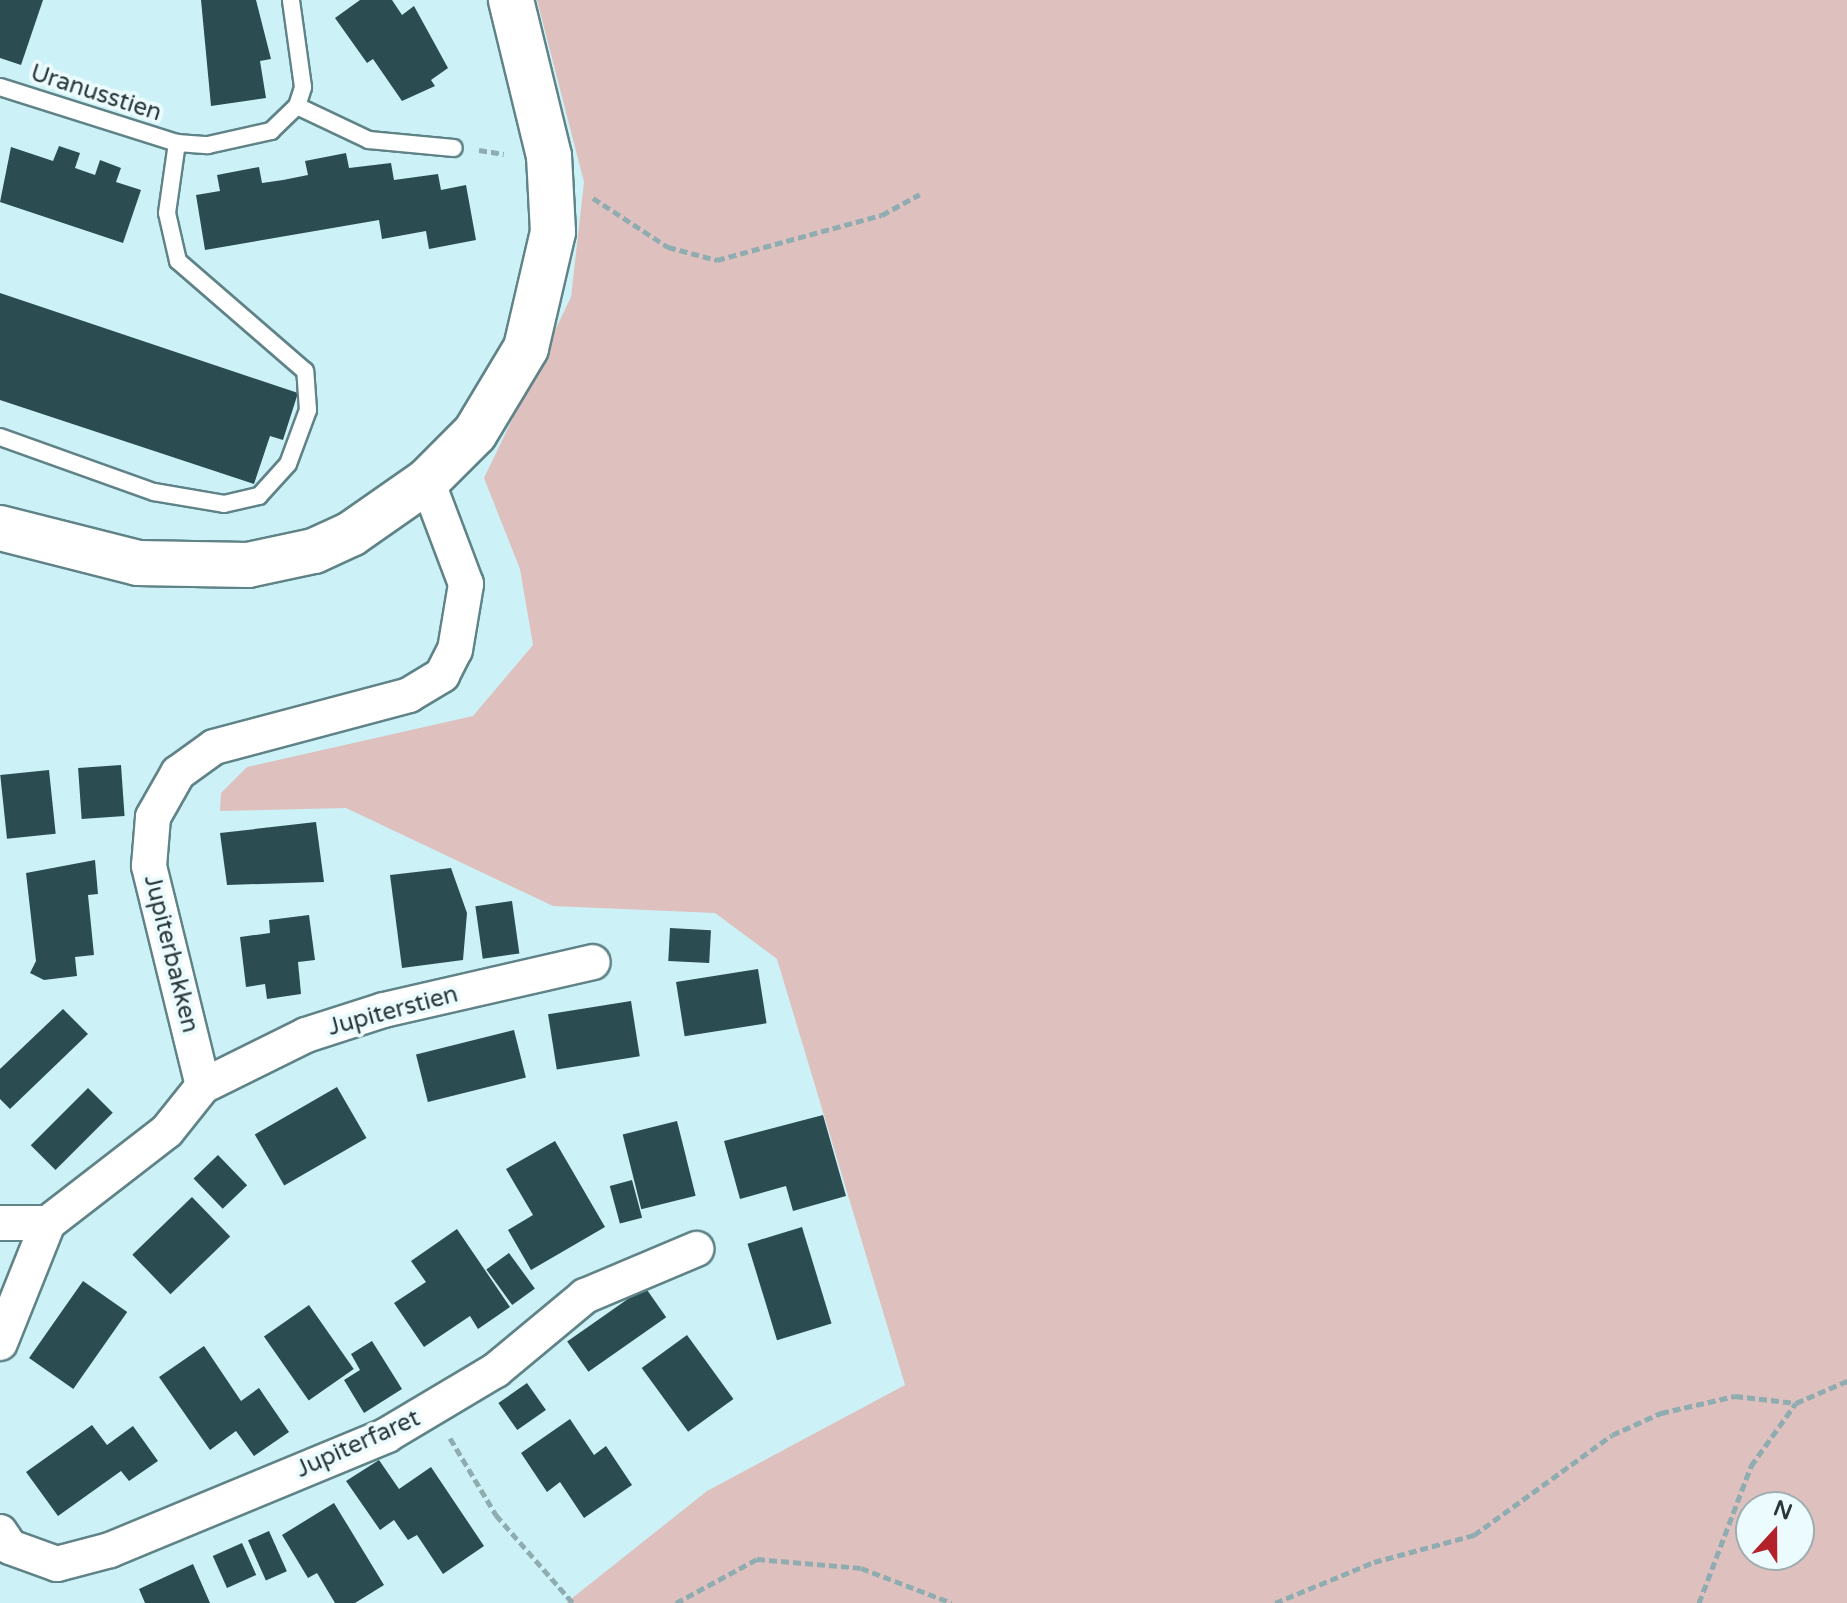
<!DOCTYPE html>
<html>
<head>
<meta charset="utf-8">
<style>
	body { margin:0 }
	#map { position:relative; width:1847px; height:1603px; overflow:hidden; background:#ccf2f7; font-family:"Varela Round",sans-serif }
	div>[style] { position:absolute }
	.green>* { inset:0; background:#dec1be }
	.building>* { inset:0; background:#2b4d51; transform-origin:0 0 }
	.path>* { height:5px; margin-top:-2.5px; transform-origin:0; background:repeating-linear-gradient(90deg,#8facb0 0 8px,transparent 0 12px) }
	.roads { filter:drop-shadow(2px 0 #608387) drop-shadow(-2px 0 #608387) drop-shadow(0 2px #608387) drop-shadow(0 -2px #608387) }
	.lane>* { height:16px; margin:-8px; padding:0 8px; transform-origin:8px; border-radius:8px; background:#fff }
	.street>* { height:34px; margin:-17px; padding:0 17px; transform-origin:17px; border-radius:17px; background:#fff }
	.secondary>* { height:44px; margin:-22px; padding:0 22px; transform-origin:22px; border-radius:22px; background:#fff }
	span { translate:-50% -50%; white-space:nowrap; text-align:center; line-height:1.15; -webkit-text-stroke:8px #ecfbfd; paint-order:stroke }
	.street-label { font-size:24px; color:#283739 }
	.north { position:absolute; left:1735px; top:1491px; width:80px; height:80px; box-sizing:border-box; background:#ecfbfd; border:2px solid #9eadaf; border-radius:50%; rotate:21deg; font-size:22px; font-weight:700; line-height:32px; text-align:center; color:#283739 }
	.north::after { content:''; display:block; margin:auto; width:28px; height:36px; background:#b32229; clip-path:polygon(50% 0,100% 100%,50% 72%,0 100%) }
</style>
</head>
<body>
<div id="map">
	<div class="green">
		<i style="clip-path:polygon(evenodd,537px 0,1847px 0,1847px 1603px,566px 1603px,707px 1491px,905px 1385px,777px 959px,715px 913px,553px 906px,346px 808px,220px 811px,221px 793px,247px 767px,473px 716px,533px 645px,520px 569px,484px 478px,571px 297px,584px 182px,537px 0,1751px 1507px,1799px 1507px,1799px 1555px,1751px 1555px,1751px 1507px)"></i>
	</div>
	<div class="building">
		<i style="clip-path:polygon(0 0,43px 0,21px 65px,0 58px)"></i>
		<i style="clip-path:polygon(201px 0,256px 0,271px 59px,260px 61px,266px 98px,211px 106px)"></i>
		<i style="clip-path:polygon(360px 0,392px 0,402px 15px,414px 6px,448px 68px,431px 80px,435px 86px,402px 101px,373px 59px,367px 63px,335px 18px)"></i>
		<i style="clip-path:polygon(59px 146px,80px 153px,75px 168px,95px 175px,100px 160px,121px 168px,116px 182px,141px 190px,123px 243px,0 202px,11px 147px,53px 161px)"></i>
		<i style="clip-path:polygon(346px 153px,349px 168px,391px 163px,394px 180px,438px 174px,441px 190px,466px 185px,476px 240px,429px 249px,426px 231px,382px 239px,379px 220px,205px 250px,196px 195px,220px 191px,217px 175px,259px 167px,262px 183px,283px 180px,308px 175px,305px 161px)"></i>
		<i style="clip-path:polygon(0 293px,298px 393px,283px 440px,270px 436px,254px 484px,0 400px)"></i>
		<i style="left:121px;top:765px;width:51px;height:43px;rotate:86deg"></i>
		<i style="left:49px;top:770px;width:64px;height:49px;rotate:84deg"></i>
		<i style="clip-path:polygon(316px 822px,324px 882px,227px 885px,220px 833px)"></i>
		<i style="clip-path:polygon(95px 860px,98px 894px,88px 895px,94px 955px,75px 957px,77px 976px,44px 980px,30px 973px,36px 961px,26px 873px)"></i>
		<i style="clip-path:polygon(451px 868px,467px 913px,463px 960px,402px 968px,390px 875px)"></i>
		<i style="left:512px;top:901px;width:53px;height:37px;rotate:82deg"></i>
		<i style="clip-path:polygon(309px 915px,315px 960px,298px 962px,301px 994px,267px 999px,265px 984px,246px 987px,240px 937px,270px 933px,269px 920px)"></i>
		<i style="left:670px;top:928px;width:41px;height:33px;rotate:3deg"></i>
		<i style="left:758px;top:969px;width:55px;height:83px;rotate:81deg"></i>
		<i style="left:631px;top:1001px;width:56px;height:84px;rotate:81deg"></i>
		<i style="clip-path:polygon(63px 1009px,88px 1034px,10px 1109px,0 1099px,0 1069px)"></i>
		<i style="left:514px;top:1030px;width:49px;height:101px;rotate:76deg"></i>
		<i style="left:337px;top:1087px;width:59px;height:95px;rotate:60deg"></i>
		<i style="left:88px;top:1088px;width:35px;height:81px;rotate:45deg"></i>
		<i style="clip-path:polygon(823px 1115px,846px 1196px,793px 1211px,786px 1186px,740px 1199px,724px 1141px)"></i>
		<i style="left:677px;top:1121px;width:77px;height:56px;rotate:76deg"></i>
		<i style="clip-path:polygon(555px 1141px,605px 1227px,531px 1270px,508px 1230px,533px 1215px,506px 1169px)"></i>
		<i style="left:218px;top:1155px;width:42px;height:34px;rotate:46deg"></i>
		<i style="left:632px;top:1180px;width:39px;height:23px;rotate:75deg"></i>
		<i style="left:192px;top:1197px;width:55px;height:83px;rotate:46deg"></i>
		<i style="left:802px;top:1227px;width:101px;height:57px;rotate:73deg"></i>
		<i style="clip-path:polygon(457px 1229px,510px 1307px,478px 1329px,470px 1316px,424px 1347px,394px 1303px,426px 1282px,411px 1261px)"></i>
		<i style="left:509px;top:1253px;width:44px;height:28px;rotate:54deg"></i>
		<i style="left:83px;top:1281px;width:54px;height:94px;rotate:35deg"></i>
		<i style="left:645px;top:1287px;width:37px;height:95px;rotate:55deg"></i>
		<i style="left:309px;top:1305px;width:78px;height:55px;rotate:55deg"></i>
		<i style="left:687px;top:1335px;width:79px;height:56px;rotate:54deg"></i>
		<i style="clip-path:polygon(372px 1341px,402px 1389px,364px 1413px,344px 1380px,360px 1370px,351px 1354px)"></i>
		<i style="clip-path:polygon(204px 1346px,241px 1401px,259px 1388px,289px 1432px,254px 1456px,236px 1431px,210px 1450px,159px 1377px)"></i>
		<i style="left:527px;top:1383px;width:33px;height:35px;rotate:55deg"></i>
		<i style="clip-path:polygon(570px 1419px,594px 1455px,606px 1446px,632px 1485px,584px 1518px,560px 1482px,547px 1492px,521px 1453px)"></i>
		<i style="clip-path:polygon(92px 1425px,107px 1445px,133px 1426px,158px 1461px,129px 1481px,121px 1471px,58px 1516px,26px 1472px)"></i>
		<i style="clip-path:polygon(379px 1460px,399px 1489px,431px 1467px,484px 1546px,443px 1574px,417px 1535px,408px 1540px,394px 1520px,380px 1530px,346px 1481px)"></i>
		<i style="clip-path:polygon(334px 1503px,384px 1585px,355px 1603px,335px 1603px,317px 1573px,308px 1578px,282px 1535px)"></i>
		<i style="left:269px;top:1531px;width:44px;height:23px;rotate:66deg"></i>
		<i style="left:242px;top:1543px;width:35px;height:32px;rotate:66deg"></i>
		<i style="clip-path:polygon(193px 1564px,210px 1603px,225px 1603px,145px 1603px,139px 1589px)"></i>
	</div>
	<div class="path">
		<i style="left:479px;top:150px;width:25px;rotate:9deg"></i>
		<i style="left:593px;top:198px;width:90px;rotate:33.2deg"></i>
		<i style="left:668px;top:247px;width:51px;rotate:14.9deg"></i>
		<i style="left:717px;top:260px;width:171px;rotate:-15.3deg"></i>
		<i style="left:882px;top:215px;width:43px;rotate:-28.9deg"></i>
		<i style="left:450px;top:1438px;width:90px;rotate:59.1deg"></i>
		<i style="left:496px;top:1515px;width:117px;rotate:48.8deg"></i>
		<i style="left:676px;top:1603px;width:92px;rotate:-28.5deg"></i>
		<i style="left:757px;top:1559px;width:104px;rotate:4.9deg"></i>
		<i style="left:861px;top:1568px;width:97px;rotate:21deg"></i>
		<i style="left:1275px;top:1603px;width:107px;rotate:-22.5deg"></i>
		<i style="left:1374px;top:1562px;width:104px;rotate:-15.1deg"></i>
		<i style="left:1474px;top:1535px;width:170px;rotate:-35.9deg"></i>
		<i style="left:1612px;top:1435px;width:54px;rotate:-24.2deg"></i>
		<i style="left:1661px;top:1413px;width:76px;rotate:-12.9deg"></i>
		<i style="left:1735px;top:1396px;width:61px;rotate:6.5deg"></i>
		<i style="left:1699px;top:1603px;width:147px;rotate:-69.2deg"></i>
		<i style="left:1751px;top:1466px;width:77px;rotate:-54.5deg"></i>
		<i style="left:1796px;top:1403px;width:56px;rotate:-23.3deg"></i>
	</div>
	<div class="roads">
		<div class="lane">
			<i style="left:0;top:87px;width:186px;rotate:17.6deg"></i>
			<i style="left:177px;top:143px;width:31px;rotate:4deg"></i>
			<i style="left:208px;top:145px;width:65px;rotate:-12.5deg"></i>
			<i style="left:271px;top:131px;width:36px;rotate:-44deg"></i>
			<i style="left:297px;top:106px;width:20px;rotate:-72deg"></i>
			<i style="left:303px;top:87px;width:88px;rotate:-97.9deg"></i>
			<i style="left:297px;top:106px;width:80px;rotate:25.3deg"></i>
			<i style="left:369px;top:140px;width:85px;rotate:5.4deg"></i>
			<i style="left:0;top:437px;width:164px;rotate:19.7deg"></i>
			<i style="left:154px;top:492px;width:71px;rotate:9.7deg"></i>
			<i style="left:224px;top:504px;width:36px;rotate:-13deg"></i>
			<i style="left:259px;top:496px;width:43px;rotate:-47.8deg"></i>
			<i style="left:288px;top:464px;width:58px;rotate:-69.7deg"></i>
			<i style="left:308px;top:410px;width:39px;rotate:-94deg"></i>
			<i style="left:305px;top:371px;width:168px;rotate:-139.1deg"></i>
			<i style="left:178px;top:261px;width:49px;rotate:-102.9deg"></i>
			<i style="left:167px;top:213px;width:71px;rotate:-81.9deg"></i>
		</div>
		<div class="street">
			<i style="left:203px;top:1086px;width:115px;rotate:-26.3deg"></i>
			<i style="left:306px;top:1035px;width:82px;rotate:-17.8deg"></i>
			<i style="left:384px;top:1010px;width:214px;rotate:-12.9deg"></i>
			<i style="left:0;top:1223px;width:48px"></i>
			<i style="left:48px;top:1223px;width:150px;rotate:-37.7deg"></i>
			<i style="left:167px;top:1131px;width:58px;rotate:-51.3deg"></i>
			<i style="left:203px;top:1086px;width:227px;rotate:-103.8deg"></i>
			<i style="left:149px;top:866px;width:49px;rotate:-85.3deg"></i>
			<i style="left:153px;top:817px;width:51px;rotate:-60.4deg"></i>
			<i style="left:178px;top:773px;width:44px;rotate:-35.8deg"></i>
			<i style="left:214px;top:747px;width:202px;rotate:-14.9deg"></i>
			<i style="left:409px;top:695px;width:39px;rotate:-31deg"></i>
			<i style="left:442px;top:675px;width:28px;rotate:-63deg"></i>
			<i style="left:455px;top:650px;width:67px;rotate:-80.5deg"></i>
			<i style="left:466px;top:584px;width:110px;rotate:-110.7deg"></i>
			<i style="left:0;top:1343px;width:129px;rotate:-68.2deg"></i>
			<i style="left:0;top:1532px;width:18px;rotate:56deg"></i>
			<i style="left:10px;top:1547px;width:50px;rotate:19.9deg"></i>
			<i style="left:57px;top:1564px;width:55px;rotate:-14.8deg"></i>
			<i style="left:110px;top:1550px;width:300px;rotate:-22.5deg"></i>
			<i style="left:387px;top:1435px;width:127px;rotate:-30.8deg"></i>
			<i style="left:496px;top:1370px;width:116px;rotate:-39.7deg"></i>
			<i style="left:585px;top:1296px;width:121px;rotate:-22.9deg"></i>
		</div>
		<div class="secondary">
			<i style="left:0;top:528px;width:142px;rotate:14.2deg"></i>
			<i style="left:138px;top:563px;width:110px;rotate:1deg"></i>
			<i style="left:248px;top:565px;width:67px;rotate:-12deg"></i>
			<i style="left:314px;top:551px;width:41px;rotate:-24.7deg"></i>
			<i style="left:351px;top:534px;width:93px;rotate:-34.9deg"></i>
			<i style="left:427px;top:481px;width:68px;rotate:-45deg"></i>
			<i style="left:475px;top:433px;width:99px;rotate:-59deg"></i>
			<i style="left:526px;top:348px;width:119px;rotate:-76.9deg"></i>
			<i style="left:553px;top:232px;width:76px;rotate:-93deg"></i>
			<i style="left:549px;top:156px;width:161px;rotate:-103.7deg"></i>
		</div>
	</div>
	<div class="street-label">
		<span style="left:96px;top:93px;rotate:18deg">Uranusstien</span>
		<span style="left:171px;top:954px;rotate:76deg">Jupiterbakken</span>
		<span style="left:393px;top:1011px;rotate:-15deg">Jupiterstien</span>
		<span style="left:358px;top:1444px;rotate:-24deg">Jupiterfaret</span>
	</div>
	<div class="north">N</div>
</div>
</body>
</html>
